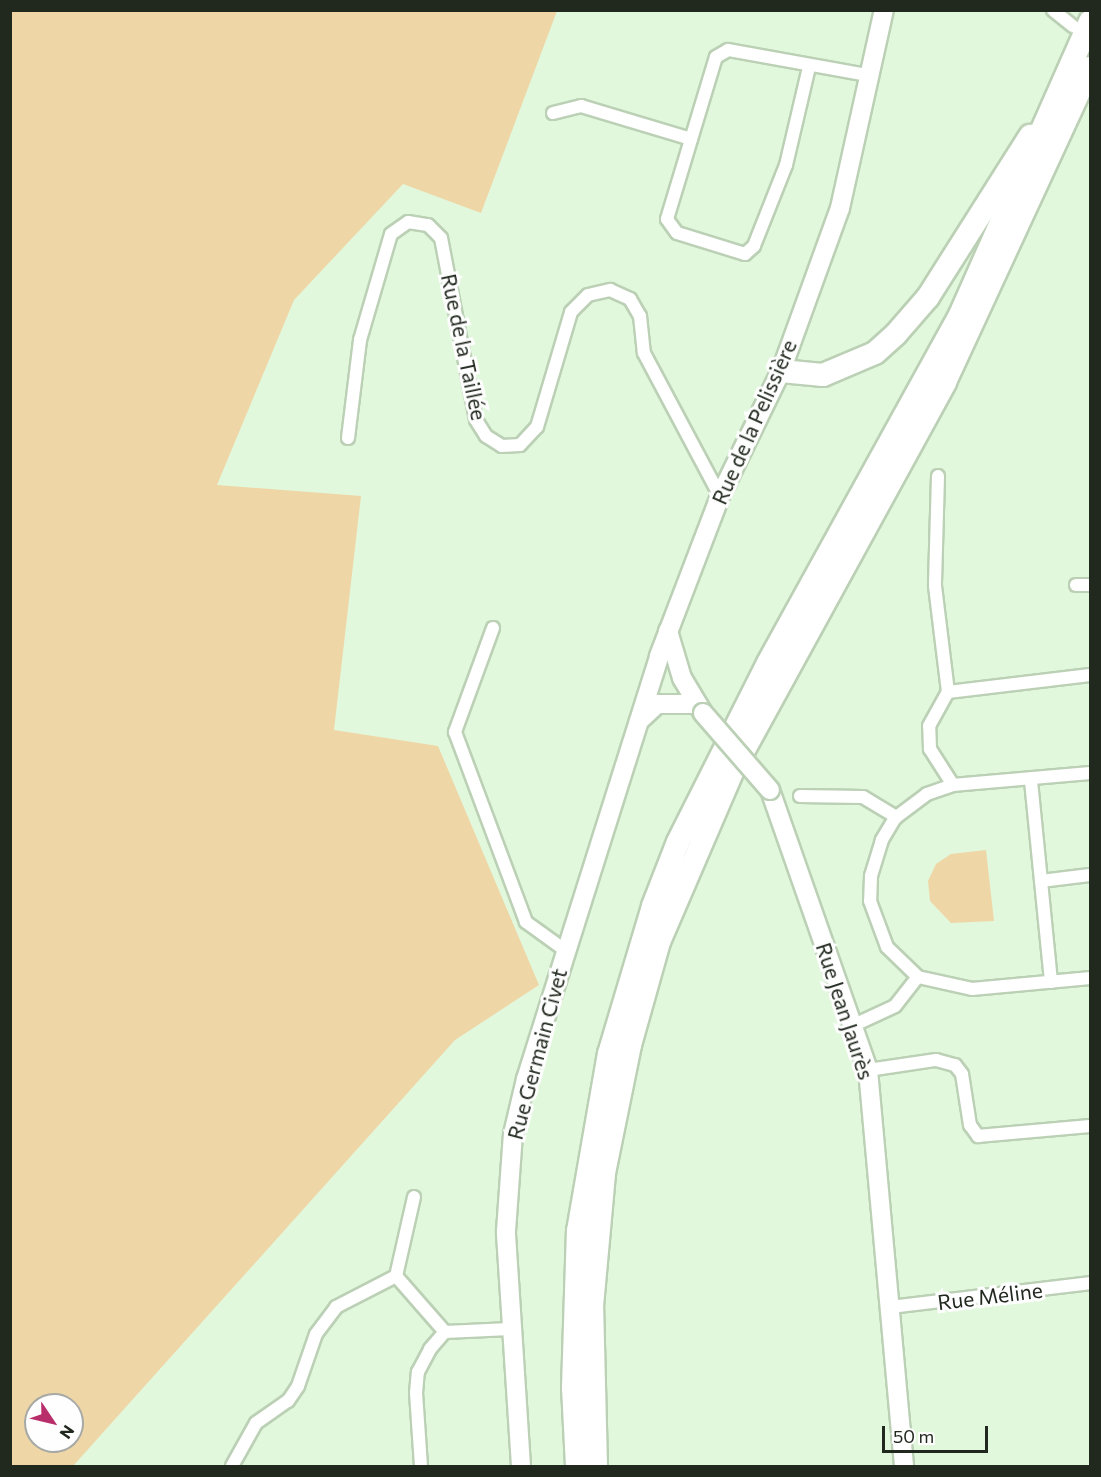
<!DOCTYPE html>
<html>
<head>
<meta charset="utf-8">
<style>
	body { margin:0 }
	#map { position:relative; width:1101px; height:1477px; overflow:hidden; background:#e2f8dd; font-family:Commissioner,sans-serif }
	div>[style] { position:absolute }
	.green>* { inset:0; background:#efd6a6 }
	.roads { filter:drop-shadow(2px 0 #bbd0b5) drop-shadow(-2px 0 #bbd0b5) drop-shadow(0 2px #bbd0b5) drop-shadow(0 -2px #bbd0b5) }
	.street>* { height:12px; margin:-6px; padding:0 6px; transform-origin:6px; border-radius:6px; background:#fff }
	.secondary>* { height:18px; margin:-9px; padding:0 9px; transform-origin:9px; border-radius:9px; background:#fff }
	.highway>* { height:22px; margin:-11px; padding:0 11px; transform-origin:11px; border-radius:11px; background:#fff }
	.bridges { filter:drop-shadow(2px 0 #bbd0b5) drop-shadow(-2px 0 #bbd0b5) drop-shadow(0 2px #bbd0b5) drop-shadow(0 -2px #bbd0b5) }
	.secondary-bridge>* { height:18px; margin:-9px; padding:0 9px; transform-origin:9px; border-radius:9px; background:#fff }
	span { translate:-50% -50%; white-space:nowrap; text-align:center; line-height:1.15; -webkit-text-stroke:6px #fefefe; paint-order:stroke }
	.street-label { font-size:21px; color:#21291f }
	.frame { position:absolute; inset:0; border:12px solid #21291f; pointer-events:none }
	.north { position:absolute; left:24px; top:1393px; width:60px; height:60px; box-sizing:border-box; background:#fefefe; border:2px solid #a6a9a5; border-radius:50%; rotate:125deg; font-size:16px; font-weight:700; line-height:24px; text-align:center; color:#21291f }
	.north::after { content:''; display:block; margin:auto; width:21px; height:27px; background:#b72e6b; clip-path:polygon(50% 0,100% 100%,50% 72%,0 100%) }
	.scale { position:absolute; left:882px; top:1426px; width:106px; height:27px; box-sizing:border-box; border:3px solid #21291f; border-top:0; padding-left:8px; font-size:18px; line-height:21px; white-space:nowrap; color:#21291f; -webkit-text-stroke:4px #fefefe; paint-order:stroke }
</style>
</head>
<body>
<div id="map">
	<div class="green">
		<i style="clip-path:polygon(evenodd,10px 11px,557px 11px,481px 213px,403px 184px,294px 300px,217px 485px,361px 496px,334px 730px,438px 746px,539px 985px,455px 1040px,73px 1466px,10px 1466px,10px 11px,36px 1405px,72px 1405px,72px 1441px,36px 1441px,36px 1405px)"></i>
		<i style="clip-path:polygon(986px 850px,994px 921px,951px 923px,930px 901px,928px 881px,936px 864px,951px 854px)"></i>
	</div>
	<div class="roads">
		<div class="street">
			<i style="left:1053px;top:10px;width:26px;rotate:39deg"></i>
			<i style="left:809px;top:67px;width:101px;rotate:103.2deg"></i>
			<i style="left:786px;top:165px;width:87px;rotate:111.6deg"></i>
			<i style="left:754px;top:246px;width:12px;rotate:138deg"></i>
			<i style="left:745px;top:254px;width:71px;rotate:-162.8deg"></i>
			<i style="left:677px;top:233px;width:17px;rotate:-126deg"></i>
			<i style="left:667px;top:219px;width:169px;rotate:-73.2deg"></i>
			<i style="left:716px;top:57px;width:14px;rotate:-30deg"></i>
			<i style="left:728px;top:50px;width:146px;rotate:10.2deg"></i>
			<i style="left:553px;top:113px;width:29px;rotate:-14deg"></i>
			<i style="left:581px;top:106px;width:115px;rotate:16.7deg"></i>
			<i style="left:348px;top:438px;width:99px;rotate:-83deg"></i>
			<i style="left:360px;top:340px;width:110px;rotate:-73.7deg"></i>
			<i style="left:391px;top:234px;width:21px;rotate:-35deg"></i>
			<i style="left:408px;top:222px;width:20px;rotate:9deg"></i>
			<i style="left:428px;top:225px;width:18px;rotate:45deg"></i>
			<i style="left:441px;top:238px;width:185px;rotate:79.1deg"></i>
			<i style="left:476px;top:420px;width:19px;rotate:58deg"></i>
			<i style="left:486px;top:436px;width:19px;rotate:32deg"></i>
			<i style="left:502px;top:446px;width:18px;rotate:-3deg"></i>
			<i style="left:520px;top:445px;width:25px;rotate:-47deg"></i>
			<i style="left:537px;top:427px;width:120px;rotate:-73.5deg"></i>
			<i style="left:571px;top:312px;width:24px;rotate:-45deg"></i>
			<i style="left:588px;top:295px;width:23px;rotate:-13deg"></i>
			<i style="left:610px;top:290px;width:22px;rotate:24deg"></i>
			<i style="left:630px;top:299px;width:20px;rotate:60deg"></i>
			<i style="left:640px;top:316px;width:37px;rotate:84deg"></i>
			<i style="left:644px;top:353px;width:162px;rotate:62deg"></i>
			<i style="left:938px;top:476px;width:110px;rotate:91.6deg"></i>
			<i style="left:935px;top:586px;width:107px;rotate:83deg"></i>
			<i style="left:1076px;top:585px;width:14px"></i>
			<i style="left:493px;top:628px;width:111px;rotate:110.1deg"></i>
			<i style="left:455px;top:732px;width:203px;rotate:69.5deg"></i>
			<i style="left:526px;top:922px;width:48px;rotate:35.7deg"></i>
			<i style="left:1090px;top:773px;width:138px;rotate:175deg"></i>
			<i style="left:953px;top:785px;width:28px;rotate:161deg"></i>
			<i style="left:927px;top:794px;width:40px;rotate:143deg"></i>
			<i style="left:895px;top:818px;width:26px;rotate:121deg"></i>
			<i style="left:882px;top:840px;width:38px;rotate:107deg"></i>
			<i style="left:871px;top:876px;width:25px;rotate:92deg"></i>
			<i style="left:870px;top:901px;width:49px;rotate:69.7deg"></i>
			<i style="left:887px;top:947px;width:43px;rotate:44.1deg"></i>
			<i style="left:918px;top:977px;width:55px;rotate:12.5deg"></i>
			<i style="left:972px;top:989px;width:119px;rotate:-5.3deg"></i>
			<i style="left:1031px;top:781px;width:202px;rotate:84.3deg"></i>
			<i style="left:953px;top:785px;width:43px;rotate:-122.6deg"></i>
			<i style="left:930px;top:749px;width:23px;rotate:-92deg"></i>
			<i style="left:929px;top:726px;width:39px;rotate:-61deg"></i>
			<i style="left:948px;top:692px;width:143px;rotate:-6.8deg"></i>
			<i style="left:800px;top:796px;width:63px;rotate:0.9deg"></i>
			<i style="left:863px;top:797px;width:39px;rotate:31deg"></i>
			<i style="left:1041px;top:881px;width:49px;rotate:-7deg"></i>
			<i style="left:852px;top:1026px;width:47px;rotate:-24.9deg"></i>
			<i style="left:895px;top:1006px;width:37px;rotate:-52deg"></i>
			<i style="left:868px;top:1070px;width:69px;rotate:-8.4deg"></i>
			<i style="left:936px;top:1060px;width:20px;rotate:15deg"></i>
			<i style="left:955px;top:1065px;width:11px;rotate:52deg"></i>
			<i style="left:962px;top:1074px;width:52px;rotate:81.1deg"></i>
			<i style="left:970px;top:1125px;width:14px;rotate:54deg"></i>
			<i style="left:978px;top:1136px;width:112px;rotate:-5.1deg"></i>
			<i style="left:414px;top:1197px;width:81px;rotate:102.8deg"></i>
			<i style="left:396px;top:1276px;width:74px;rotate:48.8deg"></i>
			<i style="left:890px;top:1307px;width:201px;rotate:-6.8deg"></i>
			<i style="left:232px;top:1466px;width:49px;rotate:-60.8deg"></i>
			<i style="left:256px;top:1423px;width:39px;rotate:-35deg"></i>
			<i style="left:288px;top:1401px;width:18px;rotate:-56deg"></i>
			<i style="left:298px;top:1386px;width:55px;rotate:-70.9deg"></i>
			<i style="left:316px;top:1334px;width:34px;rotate:-53deg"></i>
			<i style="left:336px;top:1307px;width:68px;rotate:-27.3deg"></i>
			<i style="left:421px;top:1466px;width:73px;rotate:-93.9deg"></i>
			<i style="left:416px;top:1393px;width:21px;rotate:-85deg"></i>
			<i style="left:418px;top:1372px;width:26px;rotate:-62deg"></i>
			<i style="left:430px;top:1349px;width:23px;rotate:-49deg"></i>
			<i style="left:445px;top:1332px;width:65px;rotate:-2.6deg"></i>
		</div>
		<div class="secondary">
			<i style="left:668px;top:631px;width:49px;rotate:73.4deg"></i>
			<i style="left:682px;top:678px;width:41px;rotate:59deg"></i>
			<i style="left:639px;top:721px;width:25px;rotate:-43deg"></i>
			<i style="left:657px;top:704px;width:38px"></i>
			<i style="left:770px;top:790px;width:297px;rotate:70.7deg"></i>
			<i style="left:868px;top:1070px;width:398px;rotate:84.8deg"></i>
			<i style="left:521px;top:1466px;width:235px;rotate:-93.7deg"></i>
			<i style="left:506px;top:1231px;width:97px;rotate:-85.9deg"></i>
			<i style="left:513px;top:1134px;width:57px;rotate:-76.7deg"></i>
			<i style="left:526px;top:1079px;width:443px;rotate:-72.5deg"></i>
			<i style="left:659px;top:656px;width:171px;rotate:-69.1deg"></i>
			<i style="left:720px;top:496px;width:139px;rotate:-64deg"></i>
			<i style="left:781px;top:371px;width:173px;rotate:-70.1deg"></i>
			<i style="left:840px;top:208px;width:203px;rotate:-77.5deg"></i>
		</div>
		<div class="highway">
			<i style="left:781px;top:371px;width:42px;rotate:5.4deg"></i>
			<i style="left:823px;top:375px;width:56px;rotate:-22.9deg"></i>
			<i style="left:875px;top:353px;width:28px;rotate:-42deg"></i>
			<i style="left:896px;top:334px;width:49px;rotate:-49.1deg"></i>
			<i style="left:928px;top:297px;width:191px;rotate:-57.6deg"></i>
			<i style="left:577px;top:1466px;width:78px;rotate:-92.9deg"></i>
			<i style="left:573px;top:1388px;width:157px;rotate:-88.2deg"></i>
			<i style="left:578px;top:1231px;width:180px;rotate:-80.1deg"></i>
			<i style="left:609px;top:1054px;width:154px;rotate:-73.4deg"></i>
			<i style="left:653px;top:906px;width:69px;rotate:-68.7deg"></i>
			<i style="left:678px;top:842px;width:200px;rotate:-63.3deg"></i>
			<i style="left:768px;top:663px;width:397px;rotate:-61.1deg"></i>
			<i style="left:960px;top:315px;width:321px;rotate:-66.1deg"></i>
			<i style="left:596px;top:1466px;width:160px;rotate:-91.4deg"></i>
			<i style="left:592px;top:1306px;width:134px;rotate:-84.8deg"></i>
			<i style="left:604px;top:1173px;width:131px;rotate:-78.5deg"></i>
			<i style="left:630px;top:1045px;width:107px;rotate:-74.3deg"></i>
			<i style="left:659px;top:942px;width:187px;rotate:-66.7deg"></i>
			<i style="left:733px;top:770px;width:442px;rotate:-61.3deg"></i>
			<i style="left:945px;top:382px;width:346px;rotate:-65.2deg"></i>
		</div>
	</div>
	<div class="bridges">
		<div class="secondary-bridge">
			<i style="left:703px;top:713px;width:102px;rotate:49deg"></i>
		</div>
	</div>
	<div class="street-label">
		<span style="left:464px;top:347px;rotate:78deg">Rue de la Taillée</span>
		<span style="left:754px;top:422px;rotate:-66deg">Rue de la Pelissière</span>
		<span style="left:845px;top:1011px;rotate:72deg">Rue Jean Jaurès</span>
		<span style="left:537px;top:1054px;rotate:-75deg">Rue Germain Civet</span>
		<span style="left:990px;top:1296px;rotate:-7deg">Rue Méline</span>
	</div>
	<div class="frame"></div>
	<div class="north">N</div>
	<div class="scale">50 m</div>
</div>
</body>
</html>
